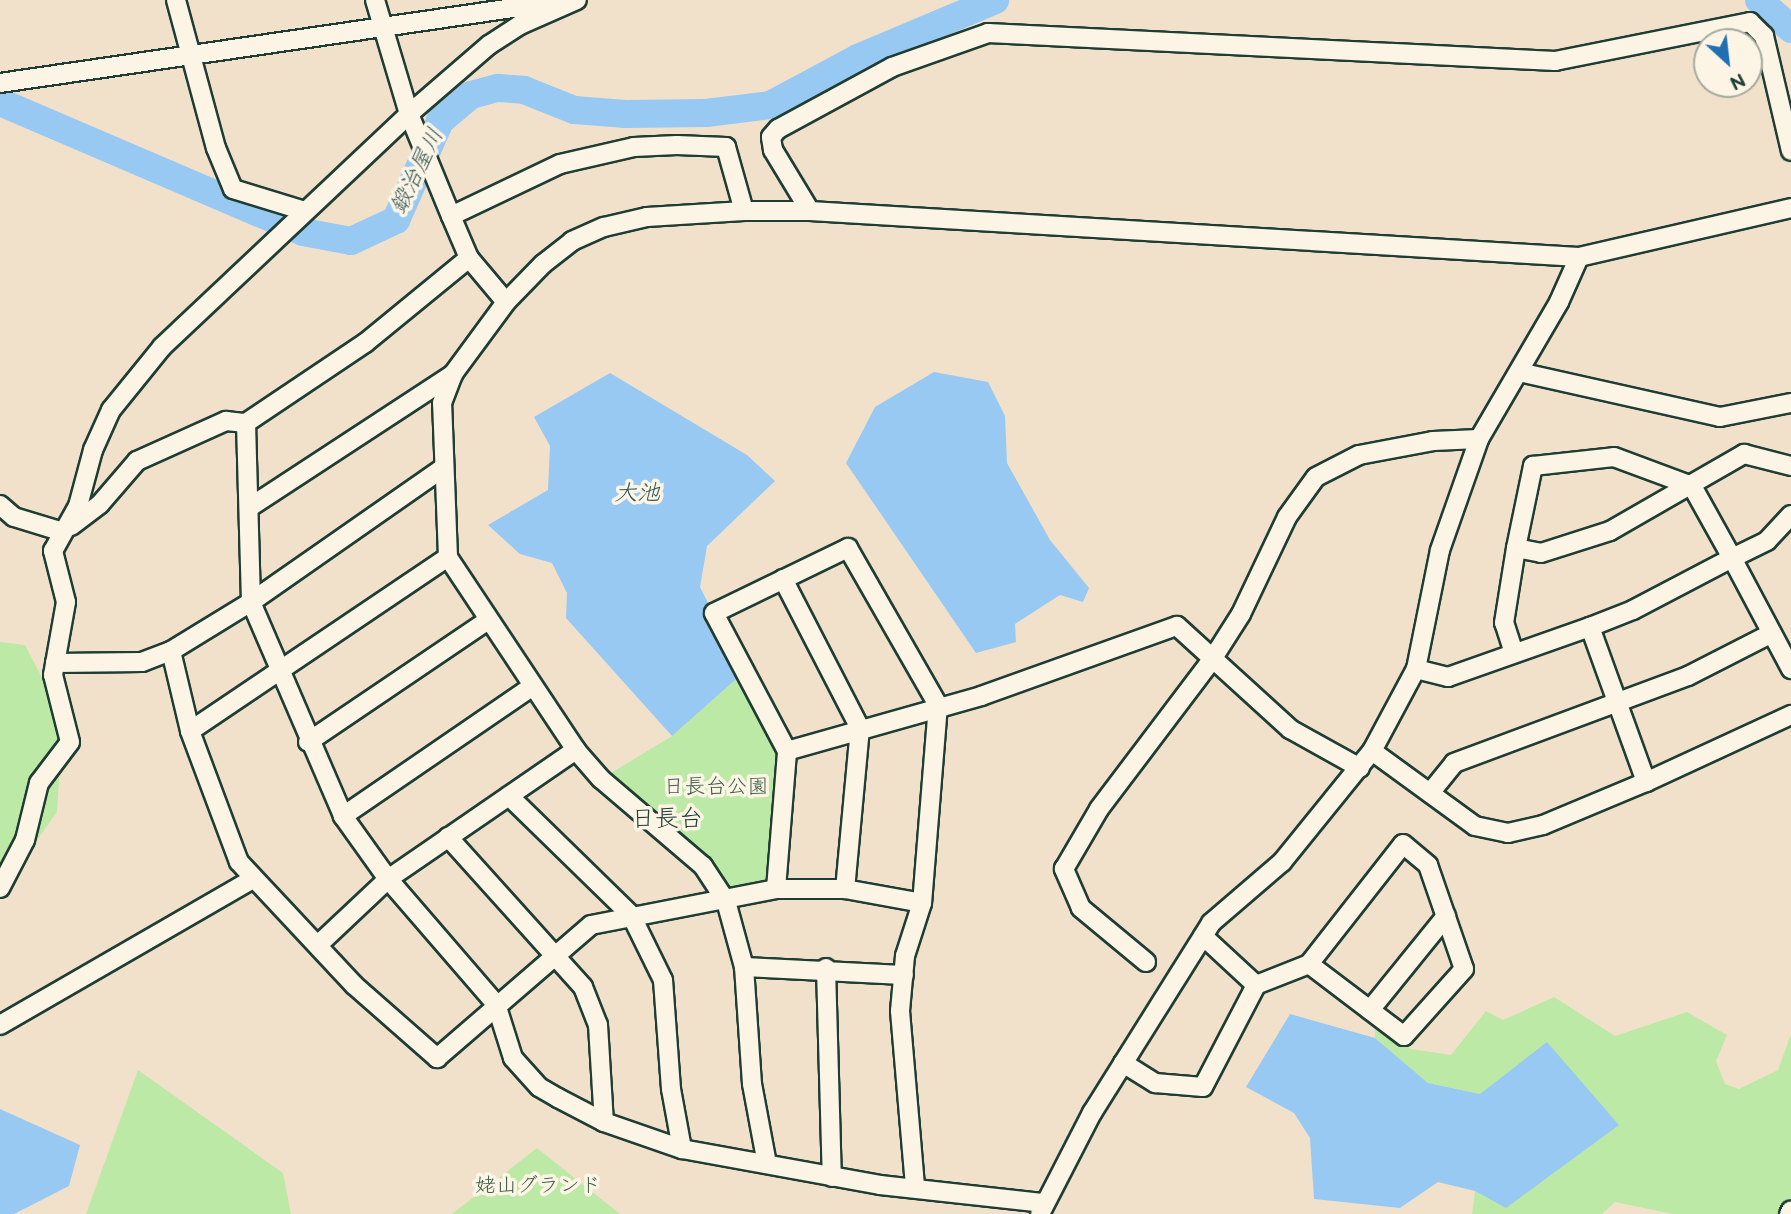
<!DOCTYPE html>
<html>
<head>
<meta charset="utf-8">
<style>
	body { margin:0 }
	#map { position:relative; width:1791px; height:1214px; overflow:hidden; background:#f2e1ca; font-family:"Balsamiq Sans","Klee One",sans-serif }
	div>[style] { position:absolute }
	.green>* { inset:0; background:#bde9a6 }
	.water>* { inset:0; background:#97c9f3 }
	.river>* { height:28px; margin:-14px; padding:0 14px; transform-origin:14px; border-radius:14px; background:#97c9f3 }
	.roads { filter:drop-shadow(2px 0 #1f3d34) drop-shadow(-2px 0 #1f3d34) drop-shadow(0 2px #1f3d34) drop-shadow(0 -2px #1f3d34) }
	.minor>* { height:18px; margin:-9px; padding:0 9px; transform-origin:9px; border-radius:9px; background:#fcf5e5 }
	span { translate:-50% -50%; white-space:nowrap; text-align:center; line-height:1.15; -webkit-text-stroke:7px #fcf5e5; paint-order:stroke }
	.park-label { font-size:21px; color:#3f5f4b }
	.water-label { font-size:23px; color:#37595a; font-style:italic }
	.quarter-label { font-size:24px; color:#1f3d34 }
	.north { position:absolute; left:1693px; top:28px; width:70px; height:70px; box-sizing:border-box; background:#fcf5e5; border:2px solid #a4ab9e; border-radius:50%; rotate:153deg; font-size:19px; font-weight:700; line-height:28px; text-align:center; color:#1f3d34 }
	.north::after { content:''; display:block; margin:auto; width:24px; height:32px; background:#1f6fb2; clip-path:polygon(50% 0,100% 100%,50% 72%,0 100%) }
</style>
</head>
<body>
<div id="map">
	<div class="green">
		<i style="clip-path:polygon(0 642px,25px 645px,63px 718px,57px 812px,0 892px)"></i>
		<i style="clip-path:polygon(743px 673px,787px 751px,776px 889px,726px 901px,601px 779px,672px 736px)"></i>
		<i style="clip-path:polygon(1554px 997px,1615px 1036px,1687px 1012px,1727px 1035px,1716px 1061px,1725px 1084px,1739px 1089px,1778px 1070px,1791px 1034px,1791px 1214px,1673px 1214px,1615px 1202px,1602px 1214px,1472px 1214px,1475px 1191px,1507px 1208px,1480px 1094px,1428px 1083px,1375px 1038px,1375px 1026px,1411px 1049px,1451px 1055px,1486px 1011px,1503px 1020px)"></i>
		<i style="clip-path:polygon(138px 1070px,283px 1173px,291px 1214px,86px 1214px)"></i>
		<i style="clip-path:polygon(537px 1148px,620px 1214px,452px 1214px)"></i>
	</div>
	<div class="water">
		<i style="clip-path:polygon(934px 372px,988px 382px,1005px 416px,1007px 463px,1050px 540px,1089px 588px,1083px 602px,1060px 595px,1015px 624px,1016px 642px,976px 653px,846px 463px,875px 407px)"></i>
		<i style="clip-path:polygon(610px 373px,747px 455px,775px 481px,707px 546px,700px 587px,743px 673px,672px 736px,566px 618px,567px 593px,552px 563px,520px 554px,488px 525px,548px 490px,550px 446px,534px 417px)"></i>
		<i style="clip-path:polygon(1290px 1014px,1375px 1038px,1428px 1083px,1480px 1094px,1547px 1042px,1619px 1125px,1506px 1208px,1475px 1191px,1438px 1182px,1400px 1208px,1314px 1199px,1310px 1138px,1294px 1113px,1246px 1087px)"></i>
		<i style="clip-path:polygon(0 1109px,80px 1145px,69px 1186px,14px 1214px,0 1214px)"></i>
	</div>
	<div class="river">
		<i style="left:1759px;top:0;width:43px;rotate:42.2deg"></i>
		<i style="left:0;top:102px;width:330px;rotate:23.2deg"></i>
		<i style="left:303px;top:232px;width:49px;rotate:10.6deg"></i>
		<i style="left:351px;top:241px;width:50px;rotate:-25deg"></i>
		<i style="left:396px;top:220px;width:108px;rotate:-66deg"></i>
		<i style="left:440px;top:121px;width:40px;rotate:-40deg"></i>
		<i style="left:471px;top:95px;width:28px;rotate:-15deg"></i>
		<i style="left:498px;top:88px;width:26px;rotate:4deg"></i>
		<i style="left:524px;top:90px;width:54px;rotate:21.8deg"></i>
		<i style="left:574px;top:110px;width:52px;rotate:4.4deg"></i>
		<i style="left:626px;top:114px;width:80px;rotate:-0.7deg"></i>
		<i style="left:706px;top:113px;width:64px;rotate:-7.1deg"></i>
		<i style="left:770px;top:105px;width:100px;rotate:-28.1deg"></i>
		<i style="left:858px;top:58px;width:149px;rotate:-22.9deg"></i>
	</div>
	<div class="roads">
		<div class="minor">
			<i style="left:176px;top:0;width:153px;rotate:74.9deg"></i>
			<i style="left:216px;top:148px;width:44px;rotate:67.5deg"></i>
			<i style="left:233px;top:189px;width:75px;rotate:17deg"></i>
			<i style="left:375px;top:0;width:119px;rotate:73.4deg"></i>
			<i style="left:409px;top:114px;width:110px;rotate:67.6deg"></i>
			<i style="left:451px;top:216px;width:46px;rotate:66.8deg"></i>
			<i style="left:469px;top:258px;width:57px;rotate:49.9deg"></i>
			<i style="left:0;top:83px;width:567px;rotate:-8.32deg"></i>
			<i style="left:810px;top:211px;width:71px;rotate:-121.2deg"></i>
			<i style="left:773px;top:150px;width:13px;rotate:-99deg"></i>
			<i style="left:771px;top:137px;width:11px;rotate:-49deg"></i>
			<i style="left:778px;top:129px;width:130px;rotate:-28.5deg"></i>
			<i style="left:892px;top:67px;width:102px;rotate:-19.5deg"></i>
			<i style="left:988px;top:33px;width:568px;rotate:2.83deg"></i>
			<i style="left:1555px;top:61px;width:199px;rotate:-11.3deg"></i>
			<i style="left:1750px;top:22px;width:20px;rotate:45deg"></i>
			<i style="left:1764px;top:36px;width:118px;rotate:76.8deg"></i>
			<i style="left:451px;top:216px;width:121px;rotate:-25.5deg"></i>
			<i style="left:560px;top:164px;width:76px;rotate:-12.9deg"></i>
			<i style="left:634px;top:147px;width:43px;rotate:-2.7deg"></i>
			<i style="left:677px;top:145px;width:49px;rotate:2.3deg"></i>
			<i style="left:726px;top:147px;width:66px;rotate:74.3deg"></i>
			<i style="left:469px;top:258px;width:134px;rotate:140.7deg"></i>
			<i style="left:365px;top:343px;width:143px;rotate:146.1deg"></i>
			<i style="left:246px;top:423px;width:179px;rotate:88.4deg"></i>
			<i style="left:251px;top:602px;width:233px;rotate:66.7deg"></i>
			<i style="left:343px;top:816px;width:77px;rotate:54.5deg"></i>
			<i style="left:388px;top:879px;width:165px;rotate:49.2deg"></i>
			<i style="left:496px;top:1004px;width:57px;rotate:72.5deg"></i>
			<i style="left:513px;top:1058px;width:39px;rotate:48deg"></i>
			<i style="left:539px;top:1087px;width:22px;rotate:30deg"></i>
			<i style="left:558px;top:1098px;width:52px;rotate:27.6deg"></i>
			<i style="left:604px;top:1122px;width:83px;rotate:19.1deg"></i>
			<i style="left:682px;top:1149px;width:201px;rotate:10.3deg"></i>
			<i style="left:880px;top:1185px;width:163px;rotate:6.3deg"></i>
			<i style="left:1519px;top:372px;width:206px;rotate:12.6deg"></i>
			<i style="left:1720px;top:417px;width:72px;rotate:-11.2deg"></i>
			<i style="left:0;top:505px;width:18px;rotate:41deg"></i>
			<i style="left:14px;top:517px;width:51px;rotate:17deg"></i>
			<i style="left:250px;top:507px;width:243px;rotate:-33.2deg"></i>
			<i style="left:1791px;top:515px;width:35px;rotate:133deg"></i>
			<i style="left:1767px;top:541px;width:39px;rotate:154deg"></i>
			<i style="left:1732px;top:558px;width:126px;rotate:62deg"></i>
			<i style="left:71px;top:526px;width:36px;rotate:-37deg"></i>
			<i style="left:100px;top:504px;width:57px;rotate:-49.3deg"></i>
			<i style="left:137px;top:461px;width:98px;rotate:-24.2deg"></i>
			<i style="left:226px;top:421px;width:20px;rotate:6deg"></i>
			<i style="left:1516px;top:548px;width:84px;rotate:-78.3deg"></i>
			<i style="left:1533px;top:466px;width:81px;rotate:-6.3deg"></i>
			<i style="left:1614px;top:457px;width:83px;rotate:20.4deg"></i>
			<i style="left:1692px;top:486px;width:82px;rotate:60.9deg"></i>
			<i style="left:1732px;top:558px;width:112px;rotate:152.3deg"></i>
			<i style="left:1633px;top:610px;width:46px;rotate:158.4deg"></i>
			<i style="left:783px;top:579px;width:168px;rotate:62.7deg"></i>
			<i style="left:860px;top:728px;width:162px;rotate:95.3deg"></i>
			<i style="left:171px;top:651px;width:82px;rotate:76.6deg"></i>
			<i style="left:190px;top:731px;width:140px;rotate:69.5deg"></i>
			<i style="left:239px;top:862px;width:168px;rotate:46.9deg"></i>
			<i style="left:354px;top:985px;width:111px;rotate:41.3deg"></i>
			<i style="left:437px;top:1058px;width:203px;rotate:-40.8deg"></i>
			<i style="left:591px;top:925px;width:188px;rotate:-11deg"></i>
			<i style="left:776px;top:889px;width:69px"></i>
			<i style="left:845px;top:889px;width:78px;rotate:10.3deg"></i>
			<i style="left:1514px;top:653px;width:32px;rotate:-108deg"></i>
			<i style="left:1504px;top:623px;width:76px;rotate:-80.9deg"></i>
			<i style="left:1516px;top:548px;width:25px;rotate:11deg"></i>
			<i style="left:1541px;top:553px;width:72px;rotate:-17.7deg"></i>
			<i style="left:1610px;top:531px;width:155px;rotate:-29.9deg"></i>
			<i style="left:1744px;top:454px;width:49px;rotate:14.3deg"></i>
			<i style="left:55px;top:663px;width:87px;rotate:-0.7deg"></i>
			<i style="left:142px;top:662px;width:31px;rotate:-21deg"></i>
			<i style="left:171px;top:651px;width:94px;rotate:-31.5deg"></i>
			<i style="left:251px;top:602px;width:233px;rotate:-34.9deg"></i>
			<i style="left:1416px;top:669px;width:33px;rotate:14deg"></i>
			<i style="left:1448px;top:677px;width:151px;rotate:-19.4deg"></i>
			<i style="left:1590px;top:627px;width:165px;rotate:70.1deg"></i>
			<i style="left:190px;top:731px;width:311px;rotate:-34deg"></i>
			<i style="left:308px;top:742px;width:217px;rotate:-34.1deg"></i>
			<i style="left:787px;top:751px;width:202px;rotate:-15.8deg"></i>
			<i style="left:981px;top:696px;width:208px;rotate:-19.7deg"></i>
			<i style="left:1177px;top:626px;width:153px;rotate:42.3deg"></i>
			<i style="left:1290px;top:729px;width:80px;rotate:29.1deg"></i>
			<i style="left:1372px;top:751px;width:127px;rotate:36.1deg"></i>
			<i style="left:1475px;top:826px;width:34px;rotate:12deg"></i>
			<i style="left:1508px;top:833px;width:36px;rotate:-13deg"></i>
			<i style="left:1543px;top:825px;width:112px;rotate:-22.7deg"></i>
			<i style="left:1646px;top:782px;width:160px;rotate:-24.8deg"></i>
			<i style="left:1430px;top:793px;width:38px;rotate:-51deg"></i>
			<i style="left:1454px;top:763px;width:250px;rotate:-20.4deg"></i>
			<i style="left:1688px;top:676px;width:94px;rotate:-27.1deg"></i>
			<i style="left:509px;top:796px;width:170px;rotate:44.3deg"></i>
			<i style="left:631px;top:915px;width:72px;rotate:63.8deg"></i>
			<i style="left:663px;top:980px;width:109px;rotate:85.8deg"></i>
			<i style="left:671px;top:1089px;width:61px;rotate:79.6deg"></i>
			<i style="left:343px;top:816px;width:230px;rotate:-34.4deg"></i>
			<i style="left:448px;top:837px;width:202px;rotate:48deg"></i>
			<i style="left:583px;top:987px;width:41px;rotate:68.5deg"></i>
			<i style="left:598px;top:1025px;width:97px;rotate:86.5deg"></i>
			<i style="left:0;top:888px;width:54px;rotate:-62.5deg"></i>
			<i style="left:25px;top:840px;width:59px;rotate:-76.2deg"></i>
			<i style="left:39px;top:783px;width:51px;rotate:-52.9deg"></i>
			<i style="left:70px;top:742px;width:69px;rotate:-104.2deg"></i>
			<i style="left:53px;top:675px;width:74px;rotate:-79.9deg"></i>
			<i style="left:66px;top:602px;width:53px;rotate:-104.3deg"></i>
			<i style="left:53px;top:551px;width:51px;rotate:-60.9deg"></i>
			<i style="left:78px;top:506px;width:58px;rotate:-75deg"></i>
			<i style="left:93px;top:450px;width:44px;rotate:-65.8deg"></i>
			<i style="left:111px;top:410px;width:81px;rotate:-51deg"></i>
			<i style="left:162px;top:347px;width:340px;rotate:-43.3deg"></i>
			<i style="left:409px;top:114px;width:106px;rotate:-40.8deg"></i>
			<i style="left:489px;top:45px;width:37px;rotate:-33deg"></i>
			<i style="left:520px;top:25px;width:62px;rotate:-23.7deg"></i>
			<i style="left:776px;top:889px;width:138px;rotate:-85.4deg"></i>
			<i style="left:787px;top:751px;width:156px;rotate:-117.9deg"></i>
			<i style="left:714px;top:613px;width:149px;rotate:-25.9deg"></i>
			<i style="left:848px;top:548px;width:181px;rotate:60.2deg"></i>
			<i style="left:938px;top:705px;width:199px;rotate:94.6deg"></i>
			<i style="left:922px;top:903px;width:56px;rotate:107.8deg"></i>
			<i style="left:905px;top:956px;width:55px;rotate:95.2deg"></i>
			<i style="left:900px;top:1011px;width:177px;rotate:85.1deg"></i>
			<i style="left:1203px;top:936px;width:72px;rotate:42.8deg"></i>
			<i style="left:318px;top:945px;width:96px;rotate:-43.3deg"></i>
			<i style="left:388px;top:879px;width:228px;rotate:-34.5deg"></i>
			<i style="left:1146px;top:962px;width:85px;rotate:-140.3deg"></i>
			<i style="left:1081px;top:908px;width:43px;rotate:-113.6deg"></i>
			<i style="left:1064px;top:869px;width:69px;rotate:-59.7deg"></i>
			<i style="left:1099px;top:809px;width:189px;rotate:-52.9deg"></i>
			<i style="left:1213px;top:658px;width:52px;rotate:-57.5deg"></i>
			<i style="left:1241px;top:614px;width:107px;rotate:-64.6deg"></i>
			<i style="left:1287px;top:517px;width:49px;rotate:-54.1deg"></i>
			<i style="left:1316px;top:477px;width:48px;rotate:-27.1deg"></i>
			<i style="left:1359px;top:455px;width:75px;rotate:-10.7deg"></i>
			<i style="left:1433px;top:441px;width:46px;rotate:-2.5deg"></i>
			<i style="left:744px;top:967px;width:160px;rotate:2.9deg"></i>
			<i style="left:826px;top:968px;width:209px;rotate:88.4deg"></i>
			<i style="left:1370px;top:1010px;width:121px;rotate:-51deg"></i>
			<i style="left:0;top:1025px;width:290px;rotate:-30deg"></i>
			<i style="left:1123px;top:1063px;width:38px;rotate:32deg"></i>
			<i style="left:1155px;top:1083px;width:48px;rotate:4.8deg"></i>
			<i style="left:1203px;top:1087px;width:115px;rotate:-62.5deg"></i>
			<i style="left:1256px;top:985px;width:57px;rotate:-21.6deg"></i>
			<i style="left:1309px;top:964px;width:152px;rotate:-51.9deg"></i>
			<i style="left:1403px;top:844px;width:33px;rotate:40deg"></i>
			<i style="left:1428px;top:865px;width:110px;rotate:70.9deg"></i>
			<i style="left:1464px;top:969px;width:90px;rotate:131.8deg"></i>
			<i style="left:1404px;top:1036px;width:119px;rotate:-142.8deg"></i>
			<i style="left:767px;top:1164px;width:81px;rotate:-100.6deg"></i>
			<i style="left:752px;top:1084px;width:117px;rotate:-93.9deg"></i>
			<i style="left:744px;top:967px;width:68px;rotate:-105.3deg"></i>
			<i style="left:726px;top:901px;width:42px;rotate:-123.3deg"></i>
			<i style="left:703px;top:866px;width:134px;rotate:-139.5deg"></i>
			<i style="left:601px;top:779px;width:38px;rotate:-131deg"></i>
			<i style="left:576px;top:750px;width:232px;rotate:-123.6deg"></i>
			<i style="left:448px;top:557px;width:154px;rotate:-92.2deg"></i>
			<i style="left:442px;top:403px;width:31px;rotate:-69deg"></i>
			<i style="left:453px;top:374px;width:89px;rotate:-53.6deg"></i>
			<i style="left:506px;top:302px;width:53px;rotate:-45.8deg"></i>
			<i style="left:543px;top:264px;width:37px;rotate:-38deg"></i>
			<i style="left:572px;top:241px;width:35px;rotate:-24deg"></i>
			<i style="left:604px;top:227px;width:44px;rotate:-13.1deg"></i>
			<i style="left:647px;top:217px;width:97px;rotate:-3.5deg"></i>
			<i style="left:744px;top:211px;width:66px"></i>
			<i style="left:810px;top:211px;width:770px;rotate:3.42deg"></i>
			<i style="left:1579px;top:257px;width:218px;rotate:-13deg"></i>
			<i style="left:1040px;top:1214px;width:114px;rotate:-62.8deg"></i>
			<i style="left:1092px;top:1113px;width:224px;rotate:-57.9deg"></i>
			<i style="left:1211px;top:923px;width:94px;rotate:-40.7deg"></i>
			<i style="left:1282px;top:862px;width:143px;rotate:-51deg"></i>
			<i style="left:1372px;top:751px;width:93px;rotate:-61.8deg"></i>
			<i style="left:1416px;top:669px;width:121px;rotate:-78.6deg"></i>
			<i style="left:1440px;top:550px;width:118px;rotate:-70.6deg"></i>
			<i style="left:1479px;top:439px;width:159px;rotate:-59.7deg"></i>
			<i style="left:1559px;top:302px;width:49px;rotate:-66deg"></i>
			<i style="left:1789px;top:1214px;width:4px;rotate:-63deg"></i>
		</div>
	</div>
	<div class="park-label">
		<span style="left:716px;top:787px">日長台公園</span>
		<span style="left:538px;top:1186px">姥山グランド</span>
	</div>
	<div class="water-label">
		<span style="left:417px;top:171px;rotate:-64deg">鍛治屋川</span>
		<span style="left:637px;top:493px">大池</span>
	</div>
	<div class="quarter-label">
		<span style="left:667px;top:819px">日長台</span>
	</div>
	<div class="north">N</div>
</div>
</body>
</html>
